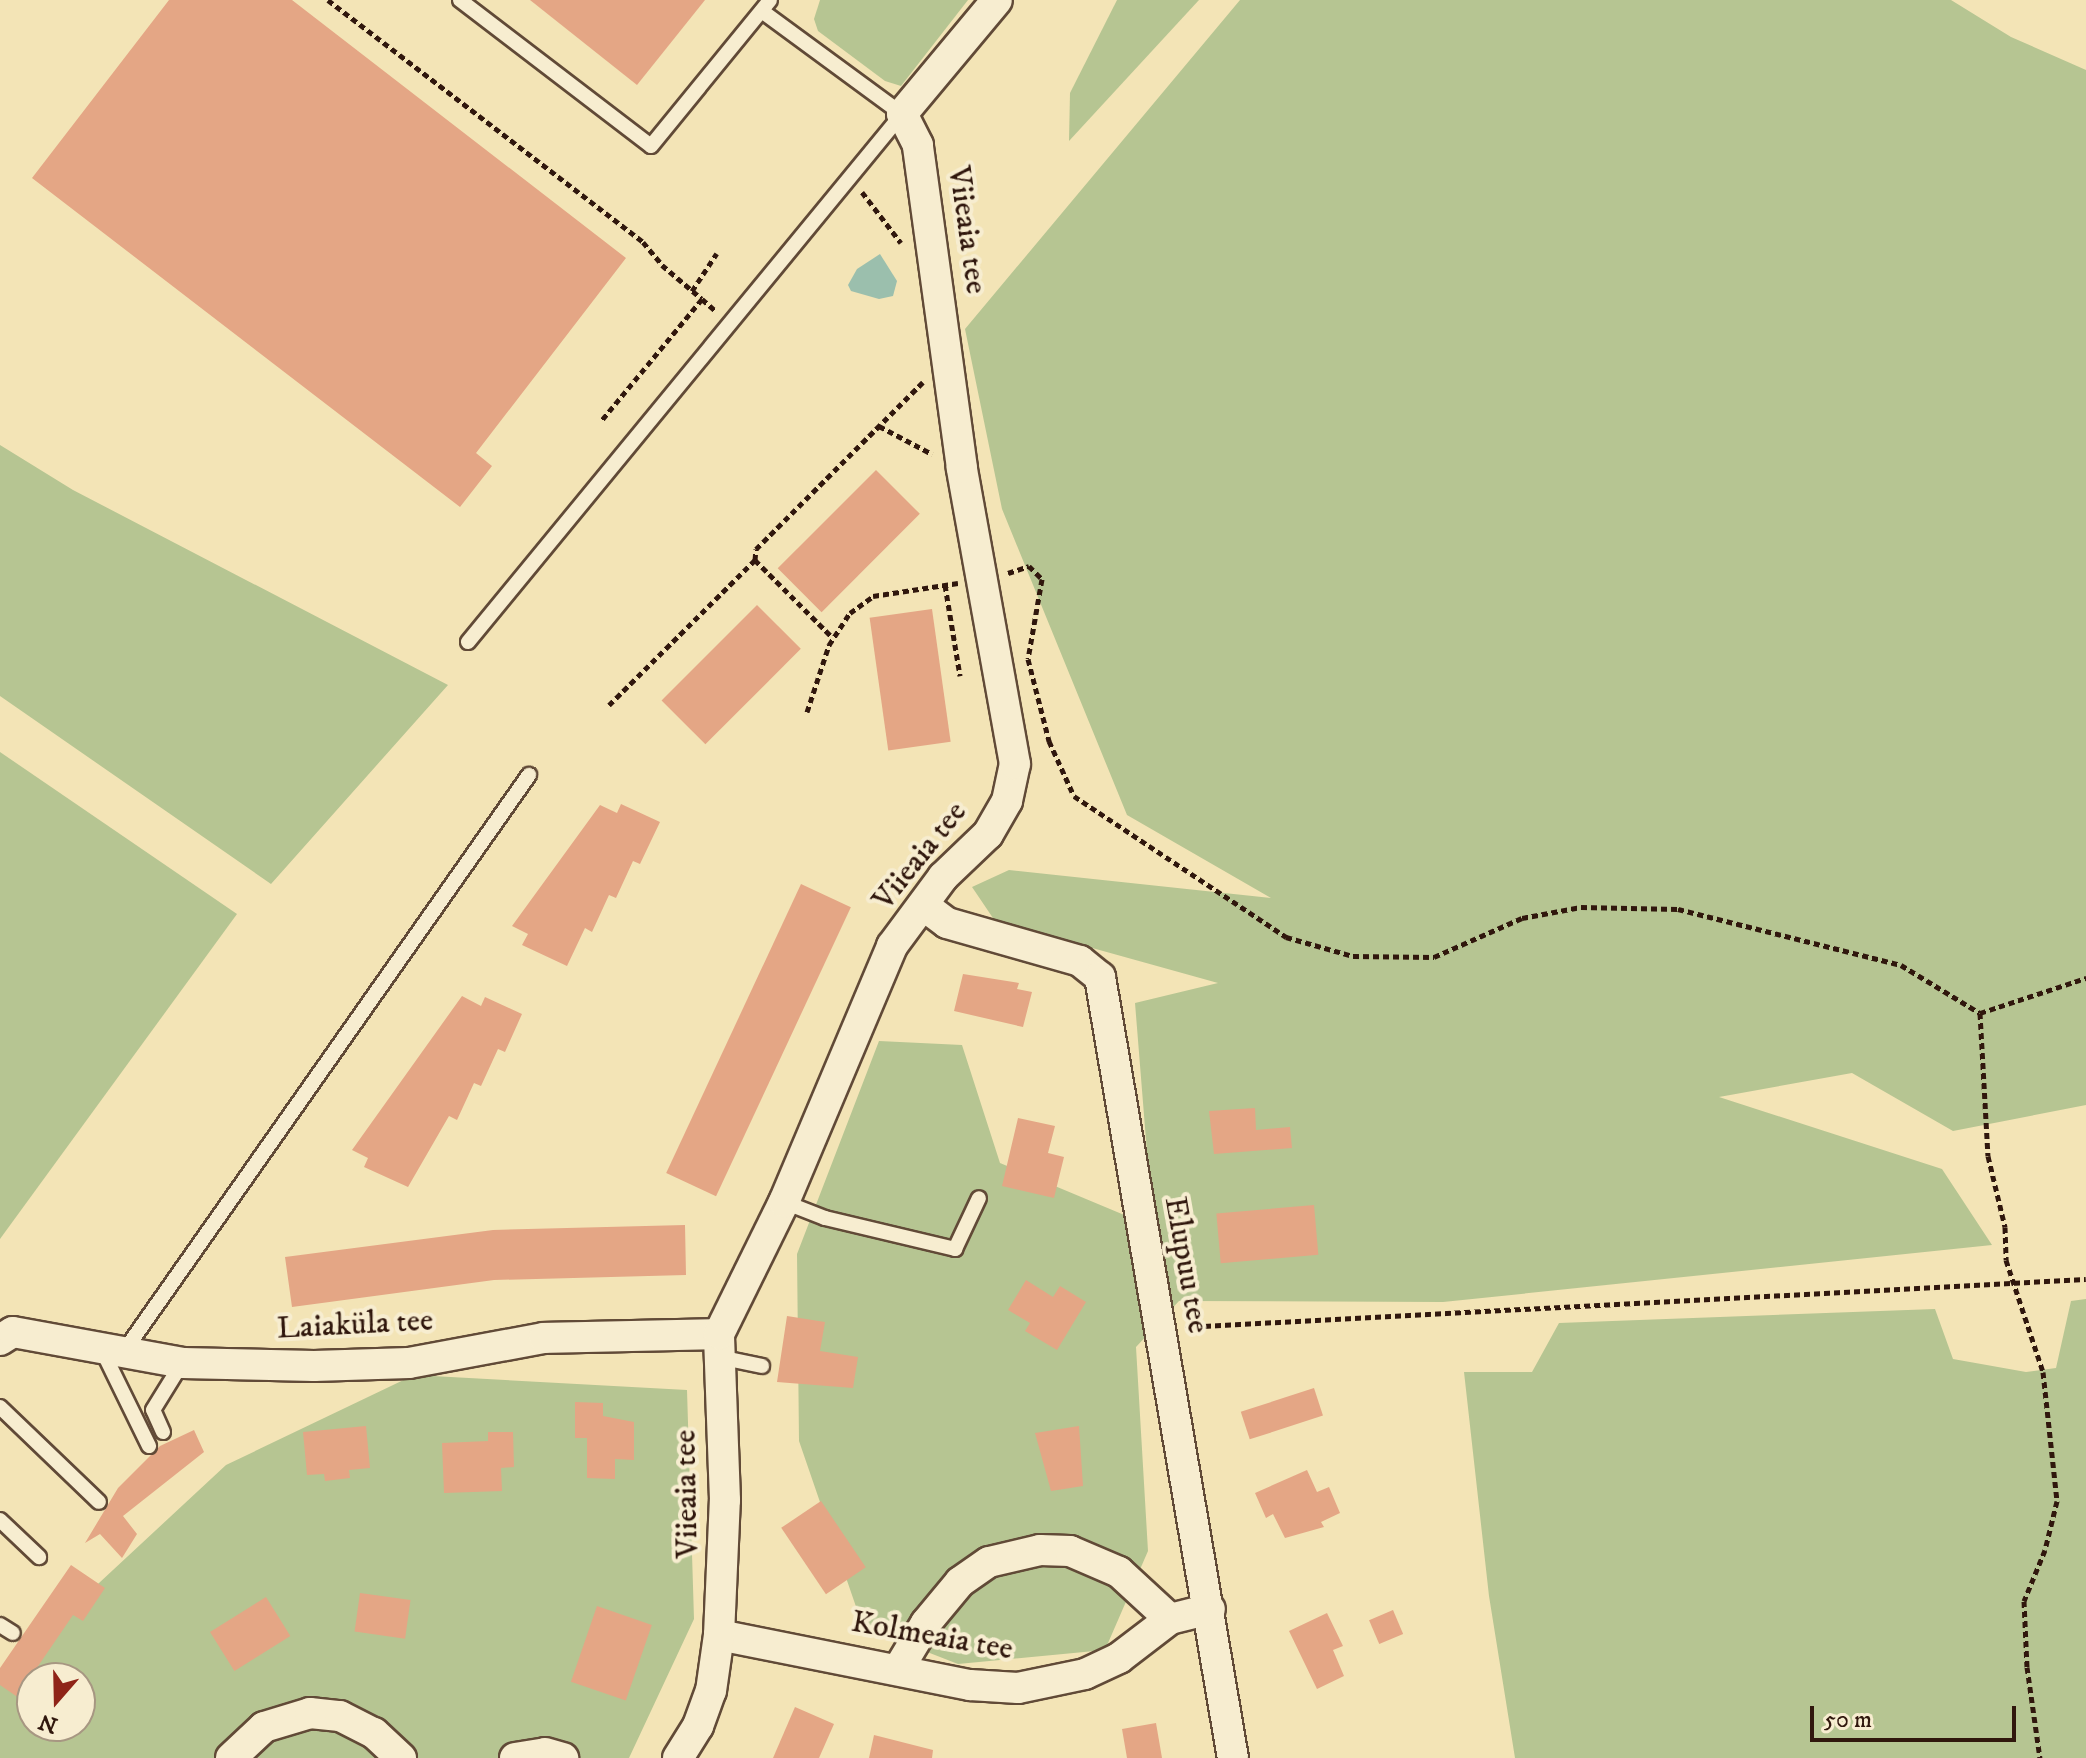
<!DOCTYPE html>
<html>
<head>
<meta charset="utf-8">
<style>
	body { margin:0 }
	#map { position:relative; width:2086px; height:1758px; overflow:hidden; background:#f3e4b6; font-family:"IM FELL DW Pica",serif }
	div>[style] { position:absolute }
	.green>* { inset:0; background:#b6c592 }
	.water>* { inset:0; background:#9bbfad }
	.building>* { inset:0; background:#e4a685; transform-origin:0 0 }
	.path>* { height:5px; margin-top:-2.5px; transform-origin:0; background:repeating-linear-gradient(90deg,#30170d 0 6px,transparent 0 10px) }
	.roads { filter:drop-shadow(2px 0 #614a37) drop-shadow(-2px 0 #614a37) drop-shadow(0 2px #614a37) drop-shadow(0 -2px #614a37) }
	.lane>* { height:14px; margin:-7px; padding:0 7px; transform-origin:7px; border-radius:7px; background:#f7edd0 }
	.street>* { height:30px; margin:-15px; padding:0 15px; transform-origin:15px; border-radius:15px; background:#f7edd0 }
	span { translate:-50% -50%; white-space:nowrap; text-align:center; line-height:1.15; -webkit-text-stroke:8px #f7edd0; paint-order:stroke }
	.street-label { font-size:32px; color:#30170d }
	.north { position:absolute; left:16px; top:1662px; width:80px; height:80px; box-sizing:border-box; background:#f7edd0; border:2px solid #a79782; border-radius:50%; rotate:200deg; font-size:22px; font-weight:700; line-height:32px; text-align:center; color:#30170d }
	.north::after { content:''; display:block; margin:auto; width:28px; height:36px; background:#8f2418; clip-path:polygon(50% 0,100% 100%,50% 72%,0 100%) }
	.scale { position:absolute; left:1810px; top:1706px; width:206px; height:36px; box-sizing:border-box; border:4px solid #30170d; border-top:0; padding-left:10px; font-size:24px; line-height:28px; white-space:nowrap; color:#30170d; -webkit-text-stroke:6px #f7edd0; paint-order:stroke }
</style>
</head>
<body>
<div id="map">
	<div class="green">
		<i style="clip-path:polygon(820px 0,968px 0,901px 86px,885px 81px,818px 31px,814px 19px)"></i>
		<i style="clip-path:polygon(1117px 0,1199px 0,1069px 141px,1070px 93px)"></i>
		<i style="clip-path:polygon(1240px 0,1951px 0,2011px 37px,2086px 70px,2086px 1105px,1953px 1131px,1852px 1073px,1719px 1097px,1942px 1169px,1992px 1245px,1443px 1302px,1179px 1301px,1136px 1347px,1148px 1551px,1105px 1650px,958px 1664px,863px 1627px,799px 1441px,797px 1254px,879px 1041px,962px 1045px,1000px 1163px,1153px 1227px,1135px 1003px,1218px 983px,995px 921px,972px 887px,1009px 870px,1271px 898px,1127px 815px,1002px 509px,965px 329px)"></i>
		<i style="clip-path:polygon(0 445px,73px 490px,448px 685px,271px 884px,0 696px)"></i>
		<i style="clip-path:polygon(0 752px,237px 914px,0 1239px)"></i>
		<i style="clip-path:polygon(2086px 1299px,2086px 1758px,1515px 1758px,1489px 1596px,1464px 1372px,1532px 1372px,1559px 1323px,1935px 1309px,1953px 1359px,2026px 1372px,2056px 1368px,2071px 1301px)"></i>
		<i style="clip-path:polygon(evenodd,414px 1375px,687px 1390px,694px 1619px,629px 1758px,0 1758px,0 1675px,226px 1465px,414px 1375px,32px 1678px,80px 1678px,80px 1726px,32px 1726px,32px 1678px)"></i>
	</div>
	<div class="water">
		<i style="clip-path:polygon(880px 254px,897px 281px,893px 296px,879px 299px,851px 291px,848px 285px,857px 269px)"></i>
	</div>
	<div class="building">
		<i style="clip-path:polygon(169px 0,292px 0,626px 258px,476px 453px,492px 466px,460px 507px,32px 178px)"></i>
		<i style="clip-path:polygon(530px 0,705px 0,637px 85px)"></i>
		<i style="left:876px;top:470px;width:62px;height:139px;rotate:45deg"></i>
		<i style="left:757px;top:605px;width:62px;height:135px;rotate:45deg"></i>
		<i style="left:932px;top:609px;width:134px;height:63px;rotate:82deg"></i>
		<i style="clip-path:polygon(621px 804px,660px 822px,640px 864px,633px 861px,616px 898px,609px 895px,592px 932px,585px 928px,567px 966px,522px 945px,528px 934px,512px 926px,600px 805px,617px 813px)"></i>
		<i style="left:801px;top:884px;width:55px;height:319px;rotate:25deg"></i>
		<i style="clip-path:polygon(963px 974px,1019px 983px,1017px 989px,1032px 992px,1023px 1027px,954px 1011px)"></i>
		<i style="clip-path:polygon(462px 996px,481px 1006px,485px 997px,522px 1014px,505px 1052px,498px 1049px,481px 1086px,474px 1083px,457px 1120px,449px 1116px,408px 1187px,364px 1167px,368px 1158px,352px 1150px)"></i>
		<i style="clip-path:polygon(1255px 1108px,1256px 1130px,1290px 1127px,1292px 1148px,1214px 1154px,1209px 1111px)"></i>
		<i style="clip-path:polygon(1018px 1118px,1055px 1126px,1048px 1153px,1064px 1157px,1054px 1198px,1002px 1186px)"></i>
		<i style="left:1314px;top:1205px;width:50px;height:98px;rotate:85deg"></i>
		<i style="clip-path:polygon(685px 1225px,686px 1275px,494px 1280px,292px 1307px,285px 1257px,493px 1230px)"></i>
		<i style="clip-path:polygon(1026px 1280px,1053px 1297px,1060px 1286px,1086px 1302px,1057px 1350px,1025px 1331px,1030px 1323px,1008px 1310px)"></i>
		<i style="clip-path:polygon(787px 1316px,825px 1322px,820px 1351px,858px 1357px,853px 1388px,777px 1382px)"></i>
		<i style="left:1314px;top:1388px;width:29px;height:77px;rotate:72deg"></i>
		<i style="clip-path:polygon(575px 1402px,603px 1403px,603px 1416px,634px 1422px,634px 1460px,615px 1459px,615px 1479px,587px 1478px,587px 1438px,575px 1438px)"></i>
		<i style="clip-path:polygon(366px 1426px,370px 1468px,349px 1470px,350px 1478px,325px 1481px,324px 1474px,307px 1475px,303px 1432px)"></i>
		<i style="clip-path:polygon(1079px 1426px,1083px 1486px,1051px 1491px,1035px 1433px)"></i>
		<i style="clip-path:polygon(194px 1430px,204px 1452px,123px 1516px,137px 1534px,122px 1558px,100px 1534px,85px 1543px,118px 1488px,160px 1446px)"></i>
		<i style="clip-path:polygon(488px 1432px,513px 1432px,514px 1467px,501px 1468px,502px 1491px,444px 1493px,442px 1443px,488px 1441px)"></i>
		<i style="clip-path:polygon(1307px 1470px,1317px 1492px,1329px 1487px,1340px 1513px,1321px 1522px,1324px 1527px,1285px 1538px,1273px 1514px,1266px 1518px,1255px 1493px)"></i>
		<i style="left:821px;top:1501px;width:80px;height:48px;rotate:56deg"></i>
		<i style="clip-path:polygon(71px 1565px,105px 1588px,83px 1621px,73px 1615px,32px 1675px,32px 1707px,0 1685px,0 1668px)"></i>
		<i style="left:360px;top:1593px;width:51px;height:39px;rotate:8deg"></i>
		<i style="left:266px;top:1597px;width:46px;height:66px;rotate:58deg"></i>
		<i style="left:597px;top:1606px;width:58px;height:80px;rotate:19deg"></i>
		<i style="left:1393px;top:1610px;width:26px;height:26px;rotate:67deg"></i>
		<i style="clip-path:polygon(1327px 1613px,1343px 1646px,1333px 1650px,1344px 1676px,1317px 1689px,1289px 1631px)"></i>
		<i style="clip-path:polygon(795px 1707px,834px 1724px,819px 1758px,773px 1758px)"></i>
		<i style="clip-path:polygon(1156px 1723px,1162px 1758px,1127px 1758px,1122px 1729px)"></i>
		<i style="clip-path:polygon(874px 1735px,933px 1750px,932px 1758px,869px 1758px)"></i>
	</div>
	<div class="path">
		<i style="left:328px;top:0;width:397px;rotate:37.5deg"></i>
		<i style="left:643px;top:242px;width:30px;rotate:50deg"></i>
		<i style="left:662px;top:265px;width:52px;rotate:40.4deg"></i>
		<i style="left:702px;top:299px;width:158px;rotate:129.6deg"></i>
		<i style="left:862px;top:192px;width:64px;rotate:52.6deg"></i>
		<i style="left:692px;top:291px;width:45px;rotate:-56.7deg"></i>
		<i style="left:702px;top:299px;width:18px;rotate:41deg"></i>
		<i style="left:879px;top:426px;width:60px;rotate:27.8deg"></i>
		<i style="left:755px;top:560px;width:11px;rotate:-85deg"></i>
		<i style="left:756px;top:549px;width:236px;rotate:-45deg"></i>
		<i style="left:1008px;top:573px;width:22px;rotate:-18deg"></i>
		<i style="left:1029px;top:566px;width:18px;rotate:45deg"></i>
		<i style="left:1042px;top:579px;width:81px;rotate:99.9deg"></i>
		<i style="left:1028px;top:659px;width:85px;rotate:75.6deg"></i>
		<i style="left:1049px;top:741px;width:60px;rotate:65.6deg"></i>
		<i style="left:1074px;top:796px;width:255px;rotate:33.6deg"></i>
		<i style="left:1286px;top:937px;width:70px;rotate:15.8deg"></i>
		<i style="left:1353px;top:956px;width:81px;rotate:0.7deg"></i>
		<i style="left:1434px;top:957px;width:96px;rotate:-23.9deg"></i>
		<i style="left:1522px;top:918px;width:60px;rotate:-10.6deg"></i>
		<i style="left:1581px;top:907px;width:97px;rotate:1.2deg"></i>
		<i style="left:1678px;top:909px;width:230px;rotate:14.1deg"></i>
		<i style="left:1901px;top:965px;width:92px;rotate:31.3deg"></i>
		<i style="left:1980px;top:1013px;width:112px;rotate:-18.3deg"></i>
		<i style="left:945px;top:585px;width:92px;rotate:80.6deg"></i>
		<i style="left:609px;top:705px;width:206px;rotate:-44.8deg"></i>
		<i style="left:755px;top:560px;width:110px;rotate:45deg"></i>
		<i style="left:807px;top:712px;width:71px;rotate:-71.8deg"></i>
		<i style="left:829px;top:645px;width:38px;rotate:-57deg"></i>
		<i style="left:850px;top:613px;width:29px;rotate:-36deg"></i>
		<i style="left:873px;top:596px;width:86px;rotate:-8.7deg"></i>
		<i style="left:1980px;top:1013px;width:143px;rotate:86.8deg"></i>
		<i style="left:1988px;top:1156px;width:73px;rotate:76.5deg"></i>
		<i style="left:2005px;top:1227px;width:33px;rotate:88deg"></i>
		<i style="left:2006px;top:1260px;width:118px;rotate:71.7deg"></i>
		<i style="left:2043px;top:1372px;width:130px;rotate:83.8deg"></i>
		<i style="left:2057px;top:1501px;width:50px;rotate:103.8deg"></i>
		<i style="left:2045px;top:1550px;width:55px;rotate:112.4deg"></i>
		<i style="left:2024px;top:1601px;width:66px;rotate:87.4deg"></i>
		<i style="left:2027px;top:1667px;width:92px;rotate:81.9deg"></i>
		<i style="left:1185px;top:1327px;width:902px;rotate:-3.05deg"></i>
	</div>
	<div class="roads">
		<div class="lane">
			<i style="left:460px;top:0;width:240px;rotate:37.4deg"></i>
			<i style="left:651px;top:146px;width:188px;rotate:-50.8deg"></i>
			<i style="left:468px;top:642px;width:683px;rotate:-50.58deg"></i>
			<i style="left:902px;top:114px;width:174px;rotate:-143.7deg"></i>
			<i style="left:784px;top:1202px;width:44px;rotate:21.3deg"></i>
			<i style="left:825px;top:1218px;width:134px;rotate:13.4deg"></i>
			<i style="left:955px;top:1249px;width:56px;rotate:-64.8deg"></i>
			<i style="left:102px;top:1350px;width:107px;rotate:63.9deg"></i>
			<i style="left:125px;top:1350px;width:703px;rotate:-54.91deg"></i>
			<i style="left:719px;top:1357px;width:44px;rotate:11.8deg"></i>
			<i style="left:0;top:1407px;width:137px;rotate:43.8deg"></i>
			<i style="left:163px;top:1432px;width:24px;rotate:-114deg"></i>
			<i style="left:153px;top:1410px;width:55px;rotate:-58.3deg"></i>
			<i style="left:0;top:1520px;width:54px;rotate:43.5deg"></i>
			<i style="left:0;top:1625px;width:15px;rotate:32deg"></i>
		</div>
		<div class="street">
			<i style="left:923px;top:905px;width:30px;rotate:37deg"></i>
			<i style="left:947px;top:923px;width:138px;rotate:15.9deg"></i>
			<i style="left:1080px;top:961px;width:26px;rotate:39deg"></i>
			<i style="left:1100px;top:977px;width:792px;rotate:80.34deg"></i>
			<i style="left:0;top:1340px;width:15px;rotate:-32deg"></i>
			<i style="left:13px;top:1332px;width:173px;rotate:10.3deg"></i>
			<i style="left:183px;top:1363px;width:131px;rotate:1.3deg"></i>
			<i style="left:314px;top:1366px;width:95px;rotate:-1.8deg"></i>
			<i style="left:409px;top:1363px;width:137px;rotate:-10.5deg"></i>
			<i style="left:544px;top:1338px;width:175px;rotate:-1.3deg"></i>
			<i style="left:719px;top:1635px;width:256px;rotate:11.3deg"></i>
			<i style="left:970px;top:1685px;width:48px;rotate:3.6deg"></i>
			<i style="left:1018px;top:1688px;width:68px;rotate:-11.8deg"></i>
			<i style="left:1085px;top:1674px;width:38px;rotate:-25deg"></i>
			<i style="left:1119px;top:1658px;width:64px;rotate:-37.4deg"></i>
			<i style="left:1170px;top:1619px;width:41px;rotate:-14deg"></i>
			<i style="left:899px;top:1668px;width:52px;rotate:-59deg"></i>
			<i style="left:926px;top:1623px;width:53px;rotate:-50.3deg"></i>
			<i style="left:960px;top:1582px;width:35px;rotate:-35deg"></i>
			<i style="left:989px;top:1562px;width:52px;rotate:-13.2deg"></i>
			<i style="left:1040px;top:1550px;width:30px;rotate:2deg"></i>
			<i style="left:1070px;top:1551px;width:53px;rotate:23.2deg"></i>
			<i style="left:1119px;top:1572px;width:69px;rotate:42.7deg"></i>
			<i style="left:231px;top:1758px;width:45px;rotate:-43.2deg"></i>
			<i style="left:264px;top:1727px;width:48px;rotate:-16.9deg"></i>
			<i style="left:310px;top:1713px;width:30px;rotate:6deg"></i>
			<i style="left:340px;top:1716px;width:38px;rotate:27deg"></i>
			<i style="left:374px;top:1733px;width:37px;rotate:43deg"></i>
			<i style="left:515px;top:1758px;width:30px;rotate:-9deg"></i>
			<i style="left:545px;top:1753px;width:19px;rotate:16deg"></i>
			<i style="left:678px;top:1758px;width:38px;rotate:-58deg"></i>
			<i style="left:698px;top:1726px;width:37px;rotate:-70deg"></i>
			<i style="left:711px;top:1691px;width:57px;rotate:-81.9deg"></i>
			<i style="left:719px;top:1635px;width:135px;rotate:-87.5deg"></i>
			<i style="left:725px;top:1500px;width:166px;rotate:-92.1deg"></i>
			<i style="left:719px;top:1334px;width:147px;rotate:-63.8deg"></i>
			<i style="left:784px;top:1202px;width:278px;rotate:-67.1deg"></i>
			<i style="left:892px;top:946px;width:86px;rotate:-53.5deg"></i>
			<i style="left:943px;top:877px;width:62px;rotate:-43.7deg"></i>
			<i style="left:988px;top:834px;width:38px;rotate:-60deg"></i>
			<i style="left:1007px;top:801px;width:38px;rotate:-78deg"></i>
			<i style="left:1015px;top:764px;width:301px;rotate:-100.2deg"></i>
			<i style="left:962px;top:468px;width:326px;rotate:-97.8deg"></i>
			<i style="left:918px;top:145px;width:35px;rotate:-117deg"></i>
			<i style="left:902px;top:114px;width:148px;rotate:-50.2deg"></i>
		</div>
	</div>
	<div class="street-label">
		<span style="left:967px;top:230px;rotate:82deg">Viieaia tee</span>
		<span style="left:920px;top:856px;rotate:-51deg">Viieaia tee</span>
		<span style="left:1186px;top:1265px;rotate:80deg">Elupuu tee</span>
		<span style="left:355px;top:1325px;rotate:-3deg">Laiaküla tee</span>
		<span style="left:687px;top:1494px;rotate:-91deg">Viieaia tee</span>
		<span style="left:932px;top:1636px;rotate:10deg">Kolmeaia tee</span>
	</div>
	<div class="north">N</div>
	<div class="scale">50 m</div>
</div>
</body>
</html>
